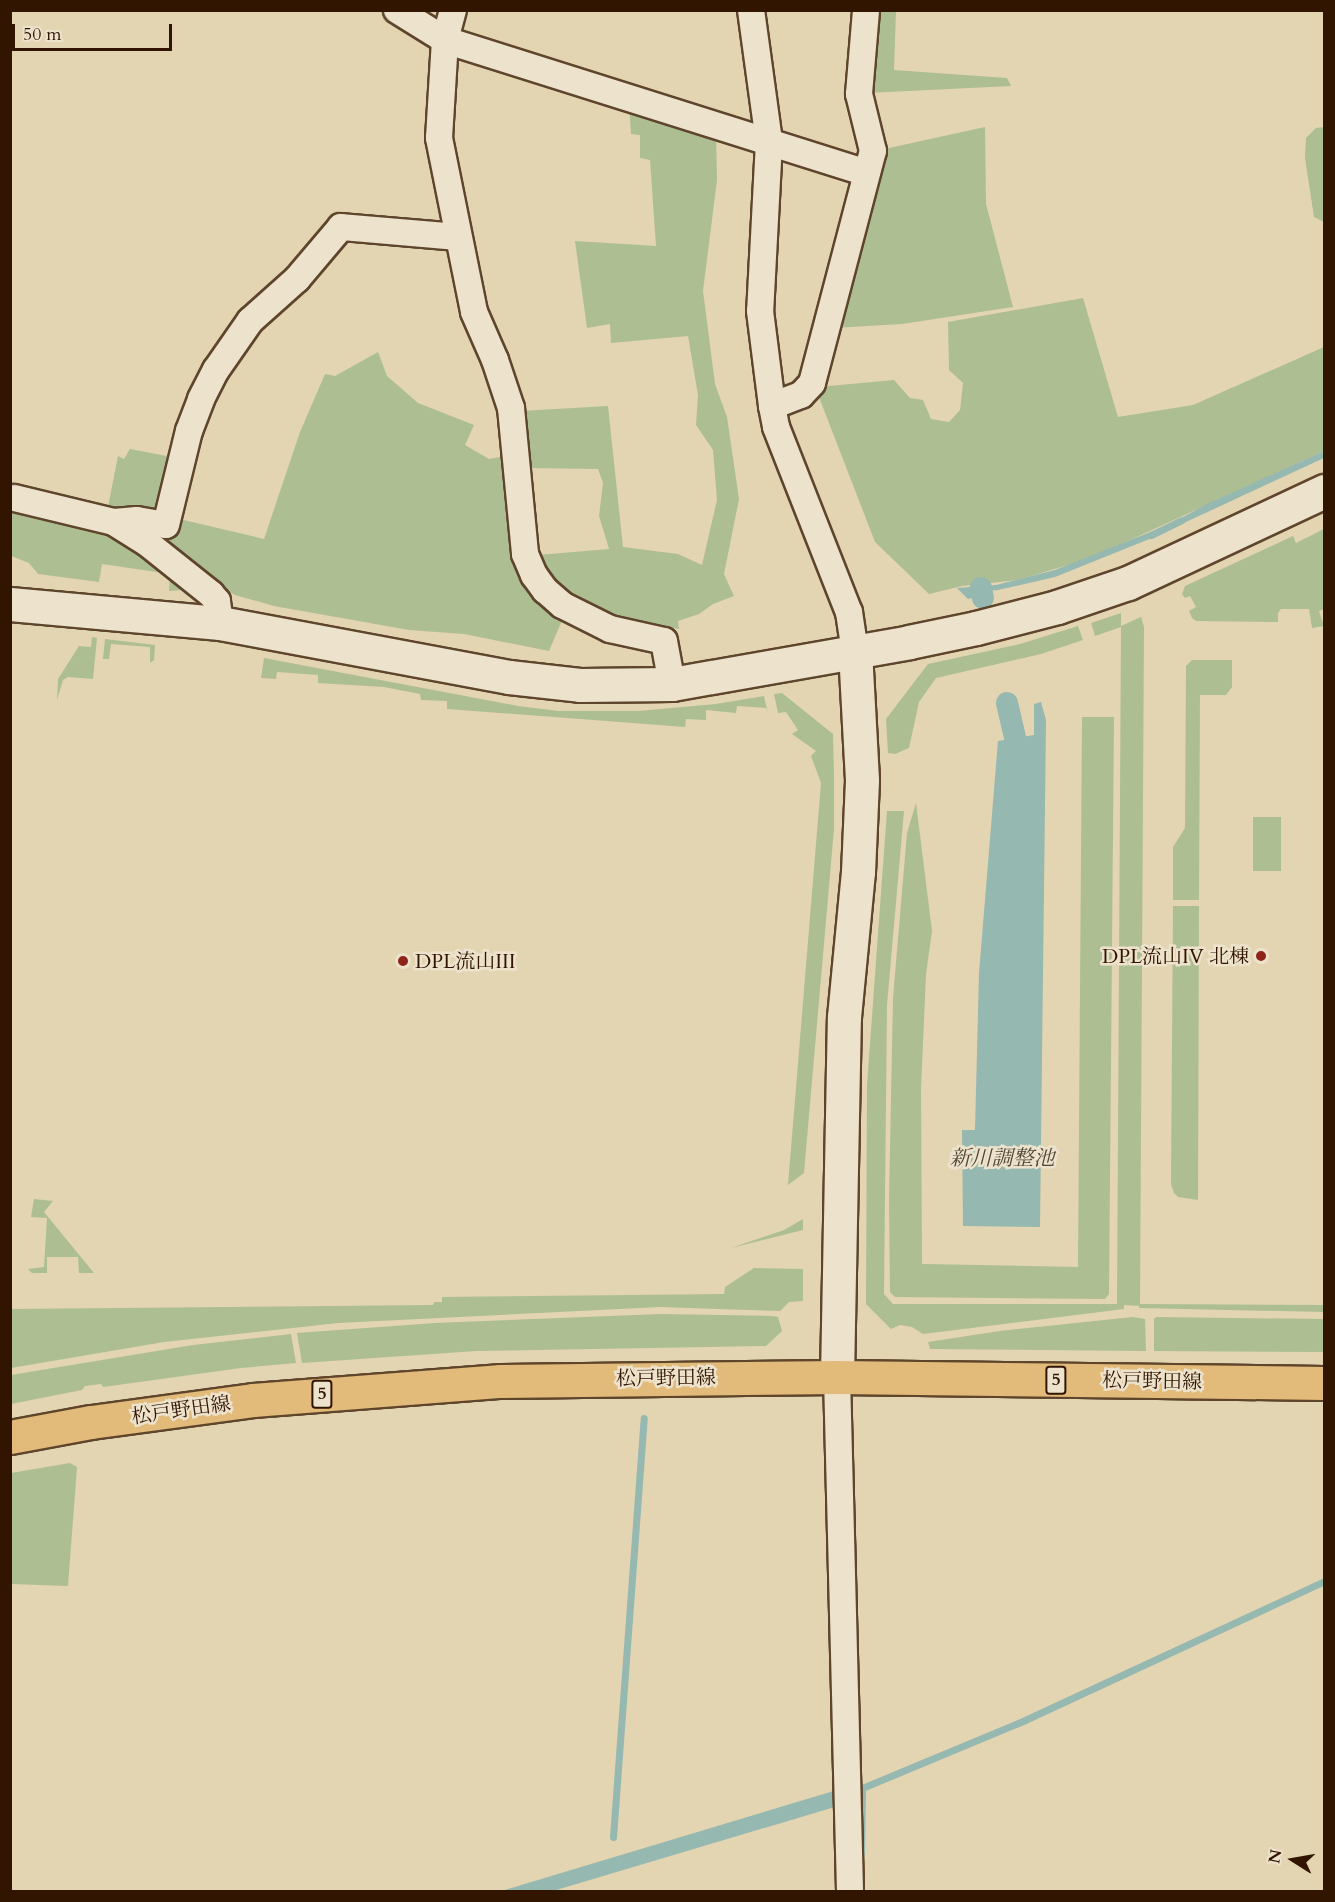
<!DOCTYPE html>
<html>
<head>
<meta charset="utf-8">
<style>
	body { margin:0 }
	#map { position:relative; width:1335px; height:1902px; overflow:hidden; background:#e3d4b2; font-family:Cardo,"Noto Serif JP",serif }
	div>[style] { position:absolute }
	.green>* { inset:0; background:#adbe92; transform-origin:0 0 }
	.water>* { inset:0; background:#95b8b0 }
	.stream>* { height:7px; margin:-3.5px; padding:0 3.5px; transform-origin:3.5px; border-radius:3.5px; background:#95b8b0 }
	.canal>* { height:22px; margin:-11px; padding:0 11px; transform-origin:11px; border-radius:11px; background:#95b8b0 }
	.roads { filter:drop-shadow(2px 0 #5e452c) drop-shadow(-2px 0 #5e452c) drop-shadow(0 2px #5e452c) drop-shadow(0 -2px #5e452c) }
	.street>* { height:26px; margin:-13px; padding:0 13px; transform-origin:13px; border-radius:13px; background:#ede3cd }
	.secondary>* { height:33px; margin:-16.5px; padding:0 16.5px; transform-origin:16.5px; border-radius:16.5px; background:#ede3cd }
	.primary>* { height:33px; margin:-16.5px; padding:0 16.5px; transform-origin:16.5px; border-radius:16.5px; background:#e2ba79 }
	.dots>* { width:16px; height:16px; translate:-50% -50%; box-sizing:border-box; border:3px solid #ede3cd; border-radius:50% }
	span { translate:-50% -50%; white-space:nowrap; text-align:center; line-height:1.15; -webkit-text-stroke:5px #ede3cd; paint-order:stroke }
	.shield-label span { padding:2px 4px; background:#ede3cd; border:2px solid; border-radius:4px; -webkit-text-stroke-width:0 }
	.shield-label { font-size:18px; color:#321500; font-weight:700 }
	.poi-label { font-size:20px; color:#321500 }
	.right { translate:-100% -50%; text-align:right }
	.left { translate:0 -50%; text-align:left }
	.street-label { font-size:20px; color:#321500 }
	.water-label { font-size:21px; color:#504635; font-style:italic }
	.frame { position:absolute; inset:0; border:12px solid #321500; pointer-events:none }
	.north { position:absolute; left:1263px; top:1830px; width:60px; height:60px; -webkit-text-stroke:4px #ede3cd; paint-order:stroke; rotate:281deg; font-size:16px; font-weight:700; line-height:24px; text-align:center; color:#321500 }
	.north::after { content:''; display:block; margin:auto; width:21px; height:27px; background:#321500; clip-path:polygon(50% 0,100% 100%,50% 72%,0 100%) }
	.scale { position:absolute; left:12px; top:24px; width:160px; height:27px; box-sizing:border-box; border:3px solid #321500; border-top:0; padding-left:8px; font-size:18px; line-height:21px; white-space:nowrap; color:#321500; -webkit-text-stroke:4px #ede3cd; paint-order:stroke }
</style>
</head>
<body>
<div id="map">
	<div class="green">
		<i style="clip-path:polygon(874px 11px,896px 11px,894px 70px,1007px 78px,1011px 86px,867px 93px)"></i>
		<i style="clip-path:polygon(629px 104px,716px 132px,717px 180px,703px 291px,715px 384px,727px 417px,739px 499px,724px 574px,734px 596px,713px 604px,699px 614px,678px 621px,679px 629px,612px 617px,568px 595px,555px 584px,538px 555px,609px 549px,599px 516px,603px 483px,598px 469px,526px 468px,521px 411px,608px 406px,623px 547px,678px 554px,702px 565px,717px 500px,713px 450px,696px 425px,698px 395px,688px 336px,611px 343px,610px 324px,587px 328px,575px 241px,656px 246px,650px 160px,640px 158px,640px 135px,631px 134px)"></i>
		<i style="clip-path:polygon(985px 127px,986px 204px,1013px 307px,902px 324px,833px 328px,880px 150px)"></i>
		<i style="clip-path:polygon(1324px 127px,1324px 222px,1314px 217px,1305px 158px,1306px 138px,1316px 128px)"></i>
		<i style="clip-path:polygon(1083px 298px,1118px 417px,1193px 405px,1324px 347px,1324px 451px,1091px 558px,1018px 580px,962px 586px,929px 594px,875px 542px,817px 392px,818px 387px,894px 380px,910px 398px,923px 400px,931px 419px,949px 422px,960px 410px,963px 383px,949px 370px,948px 322px)"></i>
		<i style="clip-path:polygon(378px 352px,387px 376px,418px 403px,474px 425px,465px 445px,489px 459px,505px 456px,509px 507px,563px 618px,549px 651px,464px 634px,409px 630px,274px 606px,235px 595px,202px 575px,140px 525px,175px 518px,264px 539px,300px 432px,325px 374px,335px 376px)"></i>
		<i style="clip-path:polygon(130px 449px,172px 457px,158px 519px,107px 512px,118px 456px,124px 459px)"></i>
		<i style="clip-path:polygon(10px 505px,112px 531px,184px 581px,182px 590px,169px 591px,170px 574px,102px 564px,99px 582px,38px 574px,29px 563px,11px 556px)"></i>
		<i style="clip-path:polygon(1324px 529px,1324px 609px,1319px 611px,1324px 626px,1312px 628px,1309px 609px,1281px 609px,1278px 613px,1278px 622px,1196px 621px,1192px 618px,1189px 611px,1196px 607px,1190px 596px,1185px 598px,1182px 594px,1185px 586px,1293px 536px,1296px 543px)"></i>
		<i style="clip-path:polygon(1121px 613px,1121px 626px,1141px 617px,1144px 627px,1140px 1304px,1324px 1305px,1324px 1312px,1139px 1308px,1139px 1306px,1124px 1305px,1124px 1309px,923px 1334px,912px 1327px,900px 1325px,891px 1329px,866px 1304px,867px 1085px,887px 811px,904px 811px,887px 1005px,884px 1294px,893px 1304px,1117px 1304px,1121px 627px,1095px 636px,1091px 623px)"></i>
		<i style="clip-path:polygon(1078px 626px,1083px 640px,1041px 654px,936px 678px,919px 702px,909px 748px,895px 754px,888px 753px,886px 719px,928px 664px,1020px 644px)"></i>
		<i style="clip-path:polygon(92px 637px,97px 638px,93px 679px,68px 677px,63px 680px,57px 700px,58px 679px,79px 646px,91px 647px)"></i>
		<i style="clip-path:polygon(105px 639px,155px 645px,154px 660px,150px 663px,150px 647px,111px 644px,109px 659px,103px 659px)"></i>
		<i style="clip-path:polygon(264px 658px,518px 706px,559px 711px,638px 711px,716px 704px,764px 696px,768px 715px,766px 708px,737px 706px,736px 713px,706px 710px,706px 720px,686px 719px,685px 727px,447px 709px,447px 701px,421px 700px,420px 694px,384px 687px,318px 683px,318px 675px,277px 672px,276px 679px,261px 678px)"></i>
		<i style="clip-path:polygon(1192px 660px,1232px 660px,1232px 687px,1226px 695px,1200px 695px,1199px 900px,1173px 900px,1173px 847px,1185px 828px,1186px 666px)"></i>
		<i style="clip-path:polygon(782px 693px,833px 734px,834px 776px,834px 829px,804px 1173px,788px 1185px,821px 783px,811px 756px,816px 751px,792px 734px,798px 730px,786px 712px,778px 713px,774px 694px)"></i>
		<i style="clip-path:polygon(1082px 717px,1114px 717px,1109px 1294px,1105px 1299px,895px 1297px,890px 1292px,889px 1199px,893px 998px,907px 833px,916px 803px,932px 931px,926px 974px,921px 1088px,922px 1264px,1078px 1267px)"></i>
		<i style="left:1253px;top:817px;width:28px;height:54px"></i>
		<i style="clip-path:polygon(1173px 906px,1199px 906px,1198px 1200px,1178px 1197px,1174px 1193px,1171px 1184px)"></i>
		<i style="clip-path:polygon(34px 1199px,53px 1201px,44px 1212px,94px 1273px,79px 1273px,78px 1257px,47px 1257px,47px 1273px,32px 1273px,28px 1269px,44px 1267px,47px 1218px,31px 1217px)"></i>
		<i style="clip-path:polygon(803px 1219px,803px 1230px,731px 1248px,784px 1230px)"></i>
		<i style="clip-path:polygon(754px 1268px,803px 1269px,803px 1301px,789px 1302px,780px 1311px,660px 1307px,338px 1323px,164px 1342px,11px 1368px,11px 1309px,433px 1305px,434px 1302px,442px 1302px,442px 1297px,724px 1294px,725px 1287px)"></i>
		<i style="clip-path:polygon(661px 1314px,772px 1316px,778px 1317px,782px 1331px,766px 1346px,476px 1351px,302px 1363px,297px 1333px,435px 1323px)"></i>
		<i style="clip-path:polygon(1133px 1317px,1145px 1319px,1146px 1351px,930px 1349px,928px 1342px,1000px 1331px)"></i>
		<i style="clip-path:polygon(1156px 1317px,1324px 1319px,1324px 1352px,1154px 1351px,1154px 1319px)"></i>
		<i style="clip-path:polygon(291px 1334px,296px 1363px,241px 1368px,103px 1387px,101px 1384px,85px 1386px,82px 1390px,11px 1404px,11px 1375px,193px 1345px)"></i>
		<i style="clip-path:polygon(70px 1463px,77px 1467px,68px 1586px,11px 1584px,11px 1473px)"></i>
	</div>
	<div class="water">
		<i style="clip-path:polygon(1324px 451px,1324px 458px,1173px 528px,1174px 522px,1205px 505px)"></i>
		<i style="clip-path:polygon(1158px 529px,1157px 536px,1055px 577px,998px 590px,972px 592px,972px 598px,968px 599px,957px 588px,996px 585px,1055px 570px)"></i>
		<i style="clip-path:polygon(1041px 702px,1046px 720px,1040px 1227px,963px 1226px,962px 1130px,975px 1130px,979px 973px,998px 741px,1034px 735px,1034px 704px)"></i>
		<i style="clip-path:polygon(837px 1790px,838px 1806px,553px 1891px,498px 1892px)"></i>
	</div>
	<div class="stream">
		<i style="left:1151px;top:535px;width:34px;rotate:-26deg"></i>
		<i style="left:613px;top:1837px;width:420px;rotate:-85.8deg"></i>
		<i style="left:861px;top:1853px;width:65px;rotate:-89.1deg"></i>
		<i style="left:862px;top:1788px;width:177px;rotate:-22.6deg"></i>
		<i style="left:1025px;top:1720px;width:330px;rotate:-24.9deg"></i>
	</div>
	<div class="canal">
		<i style="left:981px;top:588px;width:10px;rotate:79deg"></i>
		<i style="left:1007px;top:703px;width:36px;rotate:77deg"></i>
	</div>
	<div class="roads">
		<div class="street">
			<i style="left:397px;top:10px;width:57px;rotate:32deg"></i>
			<i style="left:445px;top:40px;width:442px;rotate:17.5deg"></i>
			<i style="left:453px;top:10px;width:31px;rotate:105deg"></i>
			<i style="left:445px;top:40px;width:98px;rotate:93.5deg"></i>
			<i style="left:439px;top:138px;width:177px;rotate:78.6deg"></i>
			<i style="left:474px;top:312px;width:52px;rotate:66.4deg"></i>
			<i style="left:495px;top:360px;width:51px;rotate:71.6deg"></i>
			<i style="left:511px;top:408px;width:147px;rotate:84.5deg"></i>
			<i style="left:525px;top:554px;width:23px;rotate:67deg"></i>
			<i style="left:534px;top:575px;width:19px;rotate:54deg"></i>
			<i style="left:545px;top:590px;width:23px;rotate:41deg"></i>
			<i style="left:562px;top:605px;width:54px;rotate:26.6deg"></i>
			<i style="left:610px;top:629px;width:55px;rotate:12.5deg"></i>
			<i style="left:664px;top:641px;width:44px;rotate:79.5deg"></i>
			<i style="left:751px;top:10px;width:133px;rotate:82.2deg"></i>
			<i style="left:769px;top:142px;width:169px;rotate:93deg"></i>
			<i style="left:760px;top:311px;width:96px;rotate:82.8deg"></i>
			<i style="left:772px;top:406px;width:21px;rotate:79deg"></i>
			<i style="left:776px;top:427px;width:199px;rotate:68.5deg"></i>
			<i style="left:849px;top:612px;width:40px;rotate:81.5deg"></i>
			<i style="left:772px;top:406px;width:31px;rotate:-21deg"></i>
			<i style="left:801px;top:395px;width:16px;rotate:-47deg"></i>
			<i style="left:812px;top:383px;width:240px;rotate:-75.3deg"></i>
			<i style="left:873px;top:151px;width:59px;rotate:-103.8deg"></i>
			<i style="left:859px;top:94px;width:84px;rotate:-85.2deg"></i>
			<i style="left:14px;top:498px;width:103px;rotate:13.5deg"></i>
			<i style="left:220px;top:623px;width:22px;rotate:-98deg"></i>
			<i style="left:217px;top:601px;width:9px;rotate:-131deg"></i>
			<i style="left:211px;top:594px;width:82px;rotate:-141.4deg"></i>
			<i style="left:147px;top:543px;width:39px;rotate:-148deg"></i>
			<i style="left:114px;top:522px;width:23px;rotate:-5deg"></i>
			<i style="left:137px;top:520px;width:29px;rotate:10deg"></i>
			<i style="left:166px;top:525px;width:97px;rotate:-76.3deg"></i>
			<i style="left:189px;top:431px;width:34px;rotate:-69deg"></i>
			<i style="left:201px;top:399px;width:33px;rotate:-63deg"></i>
			<i style="left:216px;top:370px;width:60px;rotate:-55.2deg"></i>
			<i style="left:250px;top:321px;width:63px;rotate:-41.8deg"></i>
			<i style="left:297px;top:279px;width:68px;rotate:-49.8deg"></i>
			<i style="left:341px;top:227px;width:116px;rotate:4.9deg"></i>
			<i style="left:837px;top:1377px;width:515px;rotate:88.55deg"></i>
		</div>
		<div class="secondary">
			<i style="left:10px;top:604px;width:211px;rotate:5.2deg"></i>
			<i style="left:220px;top:623px;width:294px;rotate:10.6deg"></i>
			<i style="left:509px;top:677px;width:71px;rotate:6.4deg"></i>
			<i style="left:580px;top:685px;width:92px;rotate:-0.6deg"></i>
			<i style="left:672px;top:684px;width:241px;rotate:-10deg"></i>
			<i style="left:909px;top:642px;width:68px;rotate:-11.8deg"></i>
			<i style="left:976px;top:628px;width:84px;rotate:-14.5deg"></i>
			<i style="left:1057px;top:607px;width:75px;rotate:-18.7deg"></i>
			<i style="left:1128px;top:583px;width:217px;rotate:-25.1deg"></i>
			<i style="left:837px;top:1377px;width:360px;rotate:-88.9deg"></i>
			<i style="left:844px;top:1017px;width:146px;rotate:-84.5deg"></i>
			<i style="left:858px;top:872px;width:92px;rotate:-87.5deg"></i>
			<i style="left:862px;top:780px;width:128px;rotate:-93.1deg"></i>
		</div>
		<div class="primary">
			<i style="left:10px;top:1437px;width:82px;rotate:-10.5deg"></i>
			<i style="left:91px;top:1422px;width:163px;rotate:-7.7deg"></i>
			<i style="left:253px;top:1400px;width:249px;rotate:-4.4deg"></i>
			<i style="left:501px;top:1381px;width:336px;rotate:-0.7deg"></i>
			<i style="left:837px;top:1377px;width:487px;rotate:0.7deg"></i>
		</div>
	</div>
	<div class="dots">
		<i style="left:1261px;top:956px;background:#8f2418"></i>
		<i style="left:403px;top:961px;background:#8f2418"></i>
	</div>
	<div class="shield-label">
		<span style="left:1056px;top:1380px">5</span>
		<span style="left:322px;top:1394px">5</span>
	</div>
	<div class="poi-label">
		<span class="right" style="left:1249px;top:956px">DPL流山IV 北棟</span>
		<span class="left" style="left:415px;top:961px">DPL流山III</span>
	</div>
	<div class="street-label">
		<span style="left:666px;top:1378px;rotate:-1deg">松戸野田線</span>
		<span style="left:1152px;top:1381px;rotate:1deg">松戸野田線</span>
		<span style="left:181px;top:1410px;rotate:-8deg">松戸野田線</span>
	</div>
	<div class="water-label">
		<span style="left:1002px;top:1159px">新川調整池</span>
	</div>
	<div class="frame"></div>
	<div class="north">N</div>
	<div class="scale">50 m</div>
</div>
</body>
</html>
